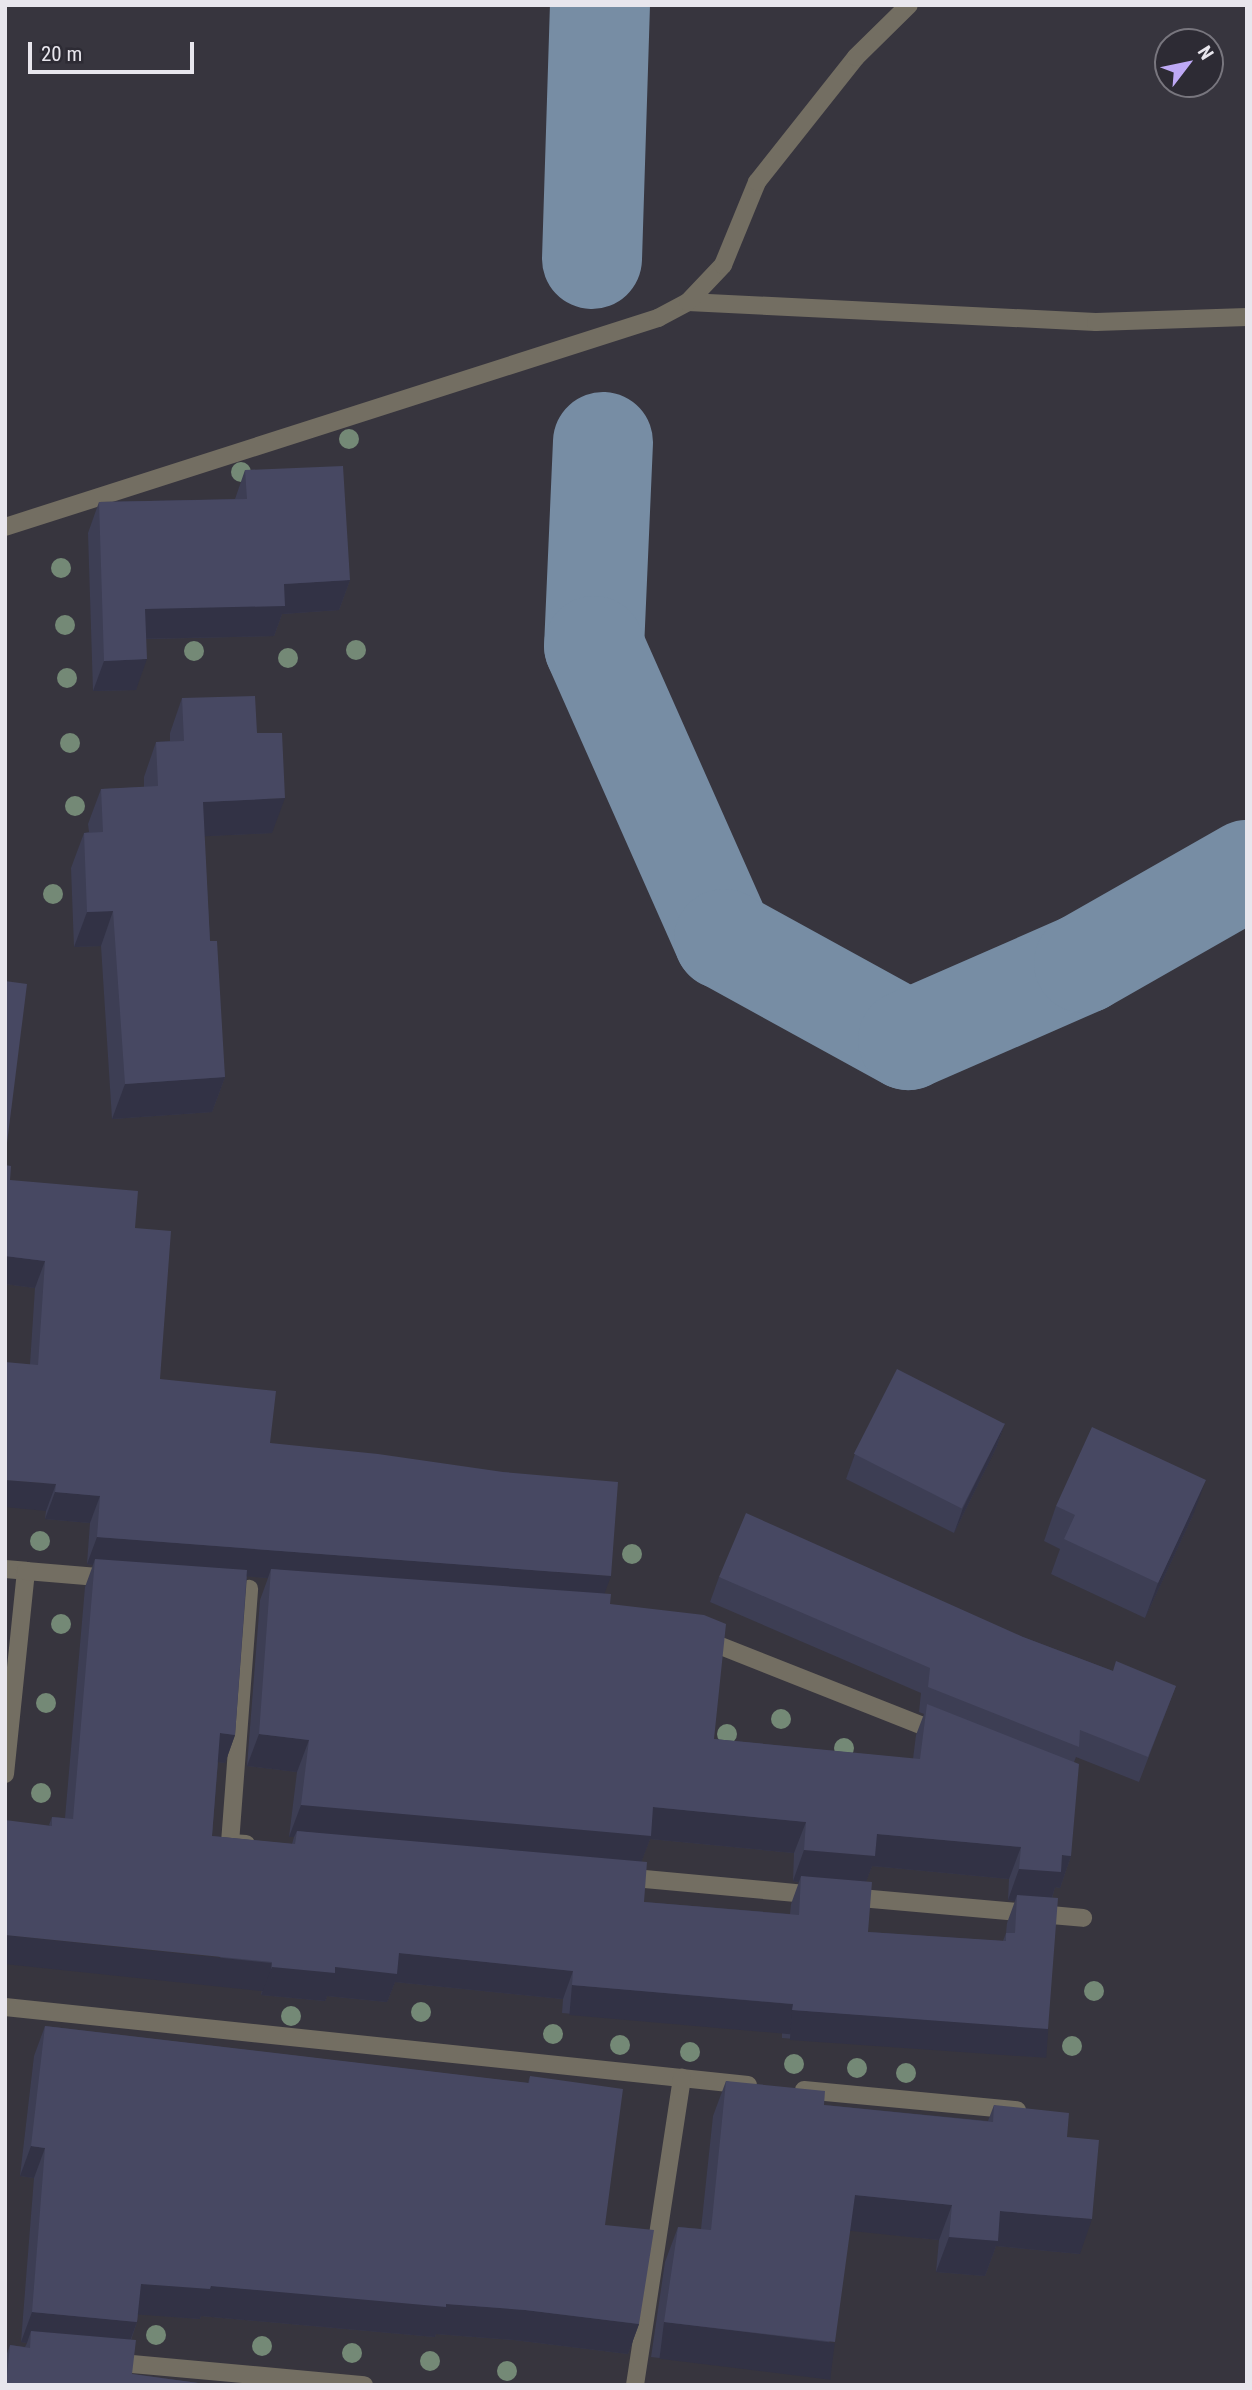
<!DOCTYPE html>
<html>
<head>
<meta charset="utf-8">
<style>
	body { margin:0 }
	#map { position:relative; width:1252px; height:2390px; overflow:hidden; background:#37353e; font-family:"Roboto Condensed",sans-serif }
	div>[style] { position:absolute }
	.river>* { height:100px; margin:-50px; padding:0 50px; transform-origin:50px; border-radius:50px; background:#778da4 }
	.service>* { height:18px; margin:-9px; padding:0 9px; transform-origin:9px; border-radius:9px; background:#736e62 }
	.minor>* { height:18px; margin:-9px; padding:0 9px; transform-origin:9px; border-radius:9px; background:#736e62 }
	.tertiary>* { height:18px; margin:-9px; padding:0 9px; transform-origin:9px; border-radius:9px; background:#736e62 }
	.trees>* { width:20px; height:20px; margin:-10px; border-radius:50%; background:#748976 }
	.wall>* { inset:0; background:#3d3e54 }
	.shaded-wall>* { inset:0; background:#323245; transform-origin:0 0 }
	.building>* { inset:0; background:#474862; transform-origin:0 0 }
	span { translate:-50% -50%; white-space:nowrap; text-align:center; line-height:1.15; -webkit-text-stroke:5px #2d2b34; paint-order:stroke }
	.frame { position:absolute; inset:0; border:7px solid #e8e6ed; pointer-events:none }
	.north { position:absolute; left:1154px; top:28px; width:70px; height:70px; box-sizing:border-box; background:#2d2b34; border:2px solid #78767e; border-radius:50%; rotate:58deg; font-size:19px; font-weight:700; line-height:28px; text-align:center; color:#e8e6ed }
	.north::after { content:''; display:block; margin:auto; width:24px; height:32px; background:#bea9f5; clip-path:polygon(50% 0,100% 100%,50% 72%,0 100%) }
	.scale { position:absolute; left:28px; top:42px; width:166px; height:32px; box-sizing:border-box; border:4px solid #e8e6ed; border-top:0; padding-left:9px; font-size:21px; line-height:24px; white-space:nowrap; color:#e8e6ed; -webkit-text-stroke:5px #2d2b34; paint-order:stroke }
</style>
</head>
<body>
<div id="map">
	<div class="river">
		<i style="left:592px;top:259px;width:254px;rotate:-88.2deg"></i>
		<i style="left:603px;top:442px;width:204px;rotate:92.5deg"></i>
		<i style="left:594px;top:646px;width:321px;rotate:66.1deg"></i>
		<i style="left:724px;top:939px;width:210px;rotate:28.8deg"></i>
		<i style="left:908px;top:1040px;width:192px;rotate:-23.6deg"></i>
		<i style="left:1084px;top:963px;width:188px;rotate:-29.7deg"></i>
	</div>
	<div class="service">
		<i style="left:688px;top:302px;width:408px;rotate:2.8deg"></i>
		<i style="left:1096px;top:322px;width:151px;rotate:-1.9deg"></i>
	</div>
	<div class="minor">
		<i style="left:5px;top:1569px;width:21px;rotate:5deg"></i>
		<i style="left:26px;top:1571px;width:204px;rotate:95.9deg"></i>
		<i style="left:26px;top:1571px;width:84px;rotate:4.8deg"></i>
		<i style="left:703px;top:1639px;width:256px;rotate:21.6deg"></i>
		<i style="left:246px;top:1844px;width:16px;rotate:-176deg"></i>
		<i style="left:230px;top:1843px;width:255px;rotate:-85.7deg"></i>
		<i style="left:623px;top:1877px;width:196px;rotate:5.3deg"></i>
		<i style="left:849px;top:1897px;width:235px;rotate:5.1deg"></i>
		<i style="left:5px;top:2007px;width:747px;rotate:5.99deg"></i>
		<i style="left:804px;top:2090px;width:214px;rotate:5.4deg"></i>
		<i style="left:110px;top:2362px;width:255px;rotate:5.2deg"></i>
		<i style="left:635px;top:2385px;width:311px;rotate:-81.3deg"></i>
	</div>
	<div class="tertiary">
		<i style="left:5px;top:527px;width:686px;rotate:-17.75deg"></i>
		<i style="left:658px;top:318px;width:34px;rotate:-28deg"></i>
		<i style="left:688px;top:302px;width:51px;rotate:-46.6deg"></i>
		<i style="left:723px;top:265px;width:90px;rotate:-67.7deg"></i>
		<i style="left:757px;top:182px;width:159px;rotate:-51.6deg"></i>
		<i style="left:856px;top:57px;width:74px;rotate:-44.5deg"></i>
	</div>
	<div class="trees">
		<i style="left:349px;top:439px"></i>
		<i style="left:241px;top:472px"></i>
		<i style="left:61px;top:568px"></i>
		<i style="left:65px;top:625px"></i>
		<i style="left:356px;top:650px"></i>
		<i style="left:194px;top:651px"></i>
		<i style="left:288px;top:658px"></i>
		<i style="left:67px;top:678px"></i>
		<i style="left:70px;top:743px"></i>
		<i style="left:75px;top:806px"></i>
		<i style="left:53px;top:894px"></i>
		<i style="left:40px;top:1541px"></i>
		<i style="left:632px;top:1554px"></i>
		<i style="left:61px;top:1624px"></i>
		<i style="left:46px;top:1703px"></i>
		<i style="left:781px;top:1719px"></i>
		<i style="left:727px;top:1734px"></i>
		<i style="left:844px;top:1748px"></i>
		<i style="left:41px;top:1793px"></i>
		<i style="left:1094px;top:1991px"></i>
		<i style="left:421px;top:2012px"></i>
		<i style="left:291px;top:2016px"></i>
		<i style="left:553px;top:2034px"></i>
		<i style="left:620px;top:2045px"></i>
		<i style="left:1072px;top:2046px"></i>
		<i style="left:690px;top:2052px"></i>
		<i style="left:794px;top:2064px"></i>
		<i style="left:857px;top:2068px"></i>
		<i style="left:906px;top:2073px"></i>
		<i style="left:156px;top:2335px"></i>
		<i style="left:262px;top:2346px"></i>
		<i style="left:352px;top:2353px"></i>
		<i style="left:430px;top:2361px"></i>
		<i style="left:507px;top:2371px"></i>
	</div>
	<div class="wall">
		<i style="clip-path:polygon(245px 470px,350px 580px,339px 610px,282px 614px,274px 636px,146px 639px,136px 690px,93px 691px,88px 533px,99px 502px,235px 499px)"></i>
		<i style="clip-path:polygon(182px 698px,257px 733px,272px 833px,204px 836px,210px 941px,225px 1077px,212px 1112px,112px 1119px,101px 946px,74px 947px,71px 868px,84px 833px,89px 832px,88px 824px,101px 789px,144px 787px,144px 777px,156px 742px,170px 741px,170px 733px)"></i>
		<i style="clip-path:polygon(evenodd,5px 1165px,10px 1180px,135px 1228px,160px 1379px,270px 1443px,605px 1594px,610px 1604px,714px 1739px,913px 1759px,916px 1735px,924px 1714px,919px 1712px,921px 1693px,710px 1602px,719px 1577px,1023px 1637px,1113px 1671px,1176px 1686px,1139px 1782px,1076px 1757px,1074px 1762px,1071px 1856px,1060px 1888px,1055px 1887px,1052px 1898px,1038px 2057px,782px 2038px,782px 2032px,562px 2013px,563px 1999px,395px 1982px,387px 2002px,327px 1996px,325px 2001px,261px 1995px,262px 1990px,49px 1825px,52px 1817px,65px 1818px,85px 1587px,93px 1565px,87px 1564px,90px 1523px,45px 1519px,46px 1511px,30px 1364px,35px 1288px,5px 1284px,5px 1165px,247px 1576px,268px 1578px,260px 1600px,247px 1766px,297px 1772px,289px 1837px,294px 1837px,292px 1844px,212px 1836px,218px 1762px,225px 1763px,235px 1735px,247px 1576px,5px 1165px,650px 1839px,794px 1853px,793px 1881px,799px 1882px,791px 1904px,790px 1914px,644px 1902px,641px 1862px,650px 1839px,5px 1165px,872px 1866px,1009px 1879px,1008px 1900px,1015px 1901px,1007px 1923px,1006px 1933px,1003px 1941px,868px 1932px,866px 1881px,872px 1866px)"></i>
		<i style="clip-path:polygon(1005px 1423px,996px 1448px,954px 1533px,846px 1479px,855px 1454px)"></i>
		<i style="clip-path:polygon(1056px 1506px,1193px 1515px,1145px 1618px,1051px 1574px,1060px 1549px,1044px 1541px)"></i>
		<i style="clip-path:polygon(45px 2026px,528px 2083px,530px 2076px,605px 2225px,639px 2324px,628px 2354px,514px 2340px,436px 2334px,435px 2337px,201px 2316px,200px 2319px,138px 2314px,137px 2322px,131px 2340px,132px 2374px,213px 2385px,5px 2385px,5px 2359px,10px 2345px,25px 2347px,27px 2343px,21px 2342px,34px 2178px,20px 2176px,34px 2056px)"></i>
		<i style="clip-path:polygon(726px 2081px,824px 2105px,988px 2121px,994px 2105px,1067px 2137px,1080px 2254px,996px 2246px,985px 2276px,936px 2272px,939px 2240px,850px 2230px,823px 2377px,651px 2357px,665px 2262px,678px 2227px,701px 2229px,713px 2116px)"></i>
	</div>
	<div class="shaded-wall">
		<i style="clip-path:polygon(350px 580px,339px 610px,282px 614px,274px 636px,134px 639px,145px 609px,284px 584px)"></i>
		<i style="clip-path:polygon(147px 659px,136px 690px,93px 691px,104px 661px)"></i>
		<i style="clip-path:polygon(285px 798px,272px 833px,190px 837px,203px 802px)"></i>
		<i style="clip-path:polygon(113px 911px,101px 946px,74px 947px,87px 912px)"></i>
		<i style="clip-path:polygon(225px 1077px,212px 1112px,112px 1119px,125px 1084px)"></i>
		<i style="clip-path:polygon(5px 1256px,45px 1261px,35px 1288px,5px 1284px)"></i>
		<i style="clip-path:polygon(1005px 1423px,996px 1448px,954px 1533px,963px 1508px)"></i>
		<i style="clip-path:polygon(5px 1480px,56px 1484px,46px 1511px,5px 1507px)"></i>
		<i style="clip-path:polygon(1206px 1480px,1193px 1515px,1145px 1618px,1158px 1583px)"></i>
		<i style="clip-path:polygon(55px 1492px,100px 1496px,90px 1523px,45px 1519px)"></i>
		<i style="clip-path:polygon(97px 1537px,611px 1576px,601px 1603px,271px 1569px,268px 1578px,95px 1565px,95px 1559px,93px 1565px,87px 1564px)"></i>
		<i style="clip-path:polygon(220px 1733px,235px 1735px,225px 1763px,210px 1761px)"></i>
		<i style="clip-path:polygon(259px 1734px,309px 1740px,297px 1772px,247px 1766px)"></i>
		<i style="clip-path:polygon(301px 1805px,653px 1807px,806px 1822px,794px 1853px,650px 1839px,639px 1868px,297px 1831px,294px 1837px,289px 1837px)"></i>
		<i style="clip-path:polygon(877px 1834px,1021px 1847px,1009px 1879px,872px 1866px,864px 1887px,801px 1876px,799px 1882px,793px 1881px,804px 1850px)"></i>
		<i style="clip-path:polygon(1062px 1855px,1071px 1856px,1060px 1888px,1055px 1887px,1050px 1904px,1017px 1895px,1015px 1901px,1008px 1900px,1019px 1869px)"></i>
		<i style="left:5px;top:1935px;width:268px;height:29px;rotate:6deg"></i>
		<i style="clip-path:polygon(399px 1953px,573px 1971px,563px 1999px,395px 1982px,387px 2002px,327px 1996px,325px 2001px,261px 1995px,272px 1967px,335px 1967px)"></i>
		<i style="left:572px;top:1985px;width:222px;height:30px;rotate:5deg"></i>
		<i style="left:792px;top:2010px;width:257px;height:30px;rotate:4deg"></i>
		<i style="clip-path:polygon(31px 2146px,45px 2148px,34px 2178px,20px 2176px)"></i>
		<i style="clip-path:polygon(855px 2195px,952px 2205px,939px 2240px,842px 2230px)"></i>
		<i style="clip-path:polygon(1000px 2211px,1092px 2219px,1080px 2254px,996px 2246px,985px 2276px,936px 2272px,949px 2237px)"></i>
		<i style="clip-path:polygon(141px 2284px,211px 2286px,525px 2310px,639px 2324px,628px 2354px,514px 2340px,436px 2334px,435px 2337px,201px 2316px,200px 2319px,131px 2314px)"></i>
		<i style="clip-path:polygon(32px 2312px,137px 2322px,126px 2352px,31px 2331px,27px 2343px,21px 2342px)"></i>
		<i style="left:664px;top:2322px;width:172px;height:37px;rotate:7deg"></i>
	</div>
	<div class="building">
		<i style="clip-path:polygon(343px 466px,350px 580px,284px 584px,285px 606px,145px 609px,147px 659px,104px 661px,99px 502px,247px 499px,245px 470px)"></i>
		<i style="clip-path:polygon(255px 696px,257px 733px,282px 733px,285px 798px,203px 802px,210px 941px,217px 941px,225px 1077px,125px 1084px,113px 911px,87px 912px,84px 833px,103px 832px,101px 789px,158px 786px,156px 742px,184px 741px,182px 698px)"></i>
		<i style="clip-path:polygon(5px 981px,27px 984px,5px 1159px)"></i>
		<i style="clip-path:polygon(5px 1165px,11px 1166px,10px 1180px,138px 1191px,135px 1228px,171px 1231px,160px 1379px,276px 1391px,270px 1443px,378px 1454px,503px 1472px,618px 1482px,611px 1576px,97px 1537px,100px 1496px,55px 1492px,56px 1484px,5px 1480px,5px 1362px,38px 1365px,45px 1261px,5px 1256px)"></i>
		<i style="left:897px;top:1369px;width:121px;height:95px;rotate:27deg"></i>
		<i style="clip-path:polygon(1092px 1427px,1206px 1480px,1158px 1583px,1064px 1539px,1075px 1515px,1056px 1506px)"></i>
		<i style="clip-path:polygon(746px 1513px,1023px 1637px,1113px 1671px,1116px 1661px,1176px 1686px,1148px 1757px,1080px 1730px,1079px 1747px,928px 1687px,930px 1668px,719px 1577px)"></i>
		<i style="clip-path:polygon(95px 1559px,247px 1570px,235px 1735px,220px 1733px,212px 1836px,295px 1844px,297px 1831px,647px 1862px,644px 1902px,799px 1915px,801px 1876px,872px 1882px,868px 1932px,1006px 1941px,1006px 1933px,1015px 1933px,1017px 1895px,1058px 1898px,1048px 2029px,792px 2010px,793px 2004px,572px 1985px,573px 1971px,399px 1953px,397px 1974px,335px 1967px,335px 1973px,272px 1967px,272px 1962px,5px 1935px,5px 1820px,52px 1826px,52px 1817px,73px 1819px)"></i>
		<i style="clip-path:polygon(271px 1569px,611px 1594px,610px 1604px,704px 1615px,726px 1624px,714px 1739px,920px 1759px,927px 1704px,1079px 1764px,1071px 1856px,1062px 1855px,1061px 1872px,1019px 1869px,1021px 1847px,877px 1834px,875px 1856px,804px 1850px,806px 1822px,653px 1807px,651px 1836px,301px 1805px,309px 1740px,259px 1734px)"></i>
		<i style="clip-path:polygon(45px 2026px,529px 2083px,530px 2076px,623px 2089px,605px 2225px,654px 2230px,639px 2324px,525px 2310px,446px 2304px,446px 2307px,211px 2286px,210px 2289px,141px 2284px,137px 2322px,32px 2312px,45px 2148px,31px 2146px)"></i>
		<i style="clip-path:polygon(726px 2081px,825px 2091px,824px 2105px,993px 2122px,994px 2105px,1069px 2113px,1067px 2137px,1099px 2140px,1092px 2219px,1000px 2211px,998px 2241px,949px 2237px,952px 2205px,855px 2195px,835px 2342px,664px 2322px,678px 2227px,711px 2230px)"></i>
		<i style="clip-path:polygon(31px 2331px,136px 2340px,132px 2374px,213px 2385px,6px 2385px,10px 2345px,30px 2348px)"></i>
	</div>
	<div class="frame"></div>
	<div class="north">N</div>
	<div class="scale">20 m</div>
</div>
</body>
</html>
